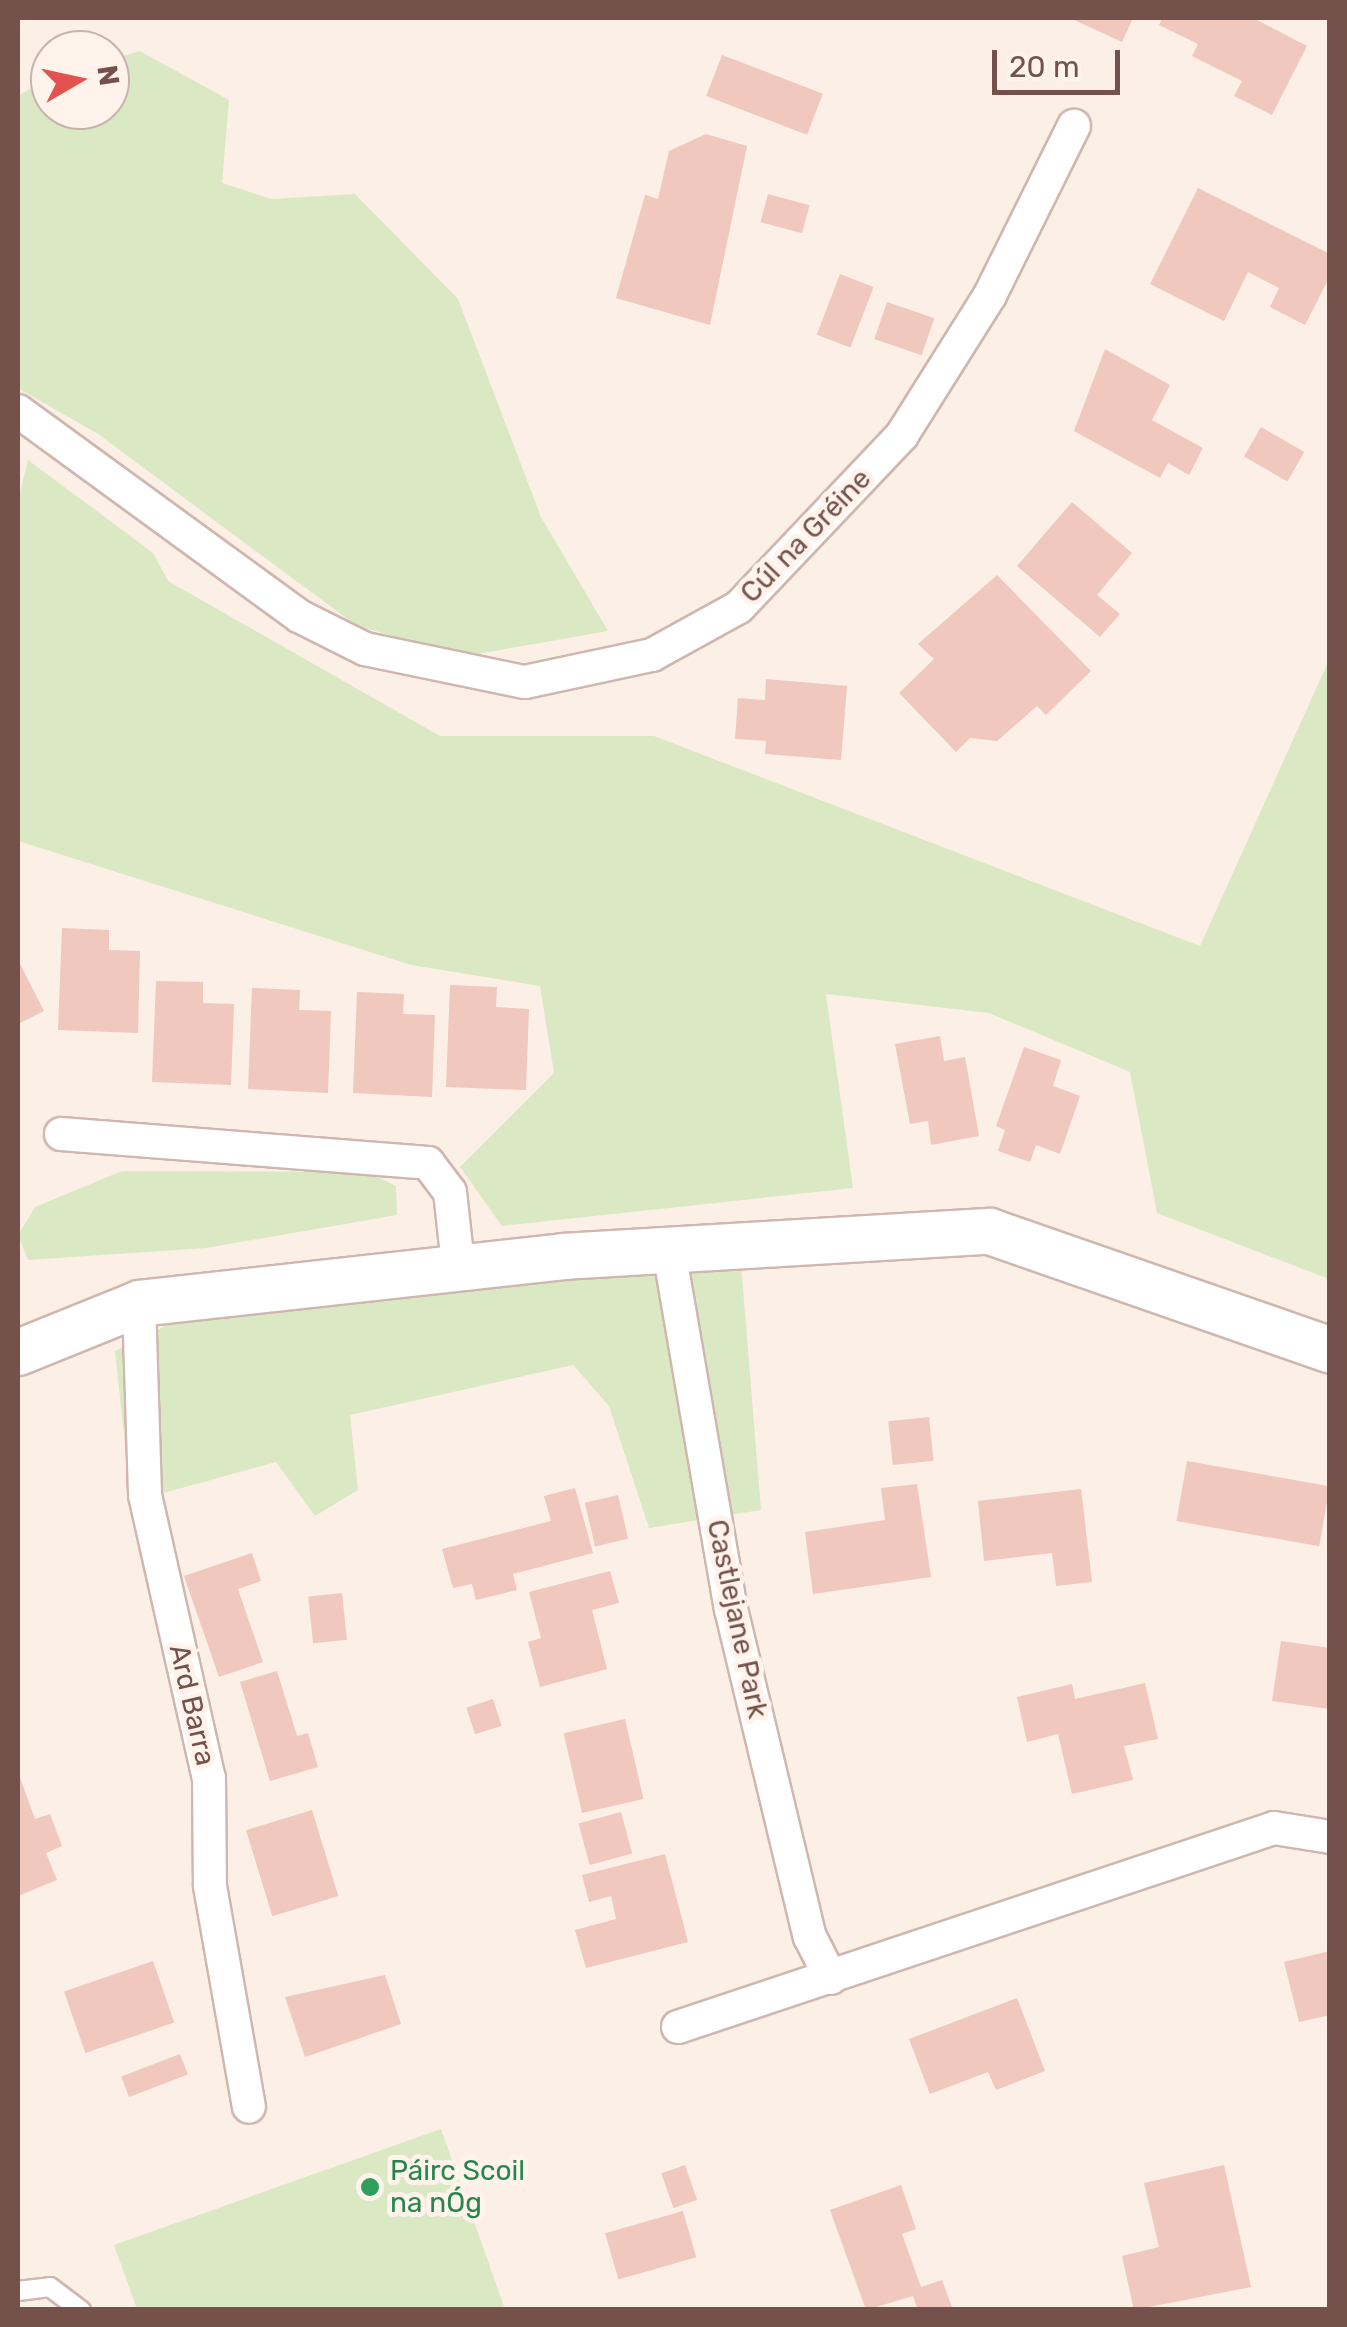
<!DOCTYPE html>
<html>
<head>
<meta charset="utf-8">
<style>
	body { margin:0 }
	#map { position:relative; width:1347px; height:2327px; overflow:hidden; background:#fcefe5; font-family:Rubik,sans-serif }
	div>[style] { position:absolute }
	.green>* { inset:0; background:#dae9c4 }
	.building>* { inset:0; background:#f0c8bd; transform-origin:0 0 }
	.roads { filter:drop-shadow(2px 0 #cfb7af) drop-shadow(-2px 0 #cfb7af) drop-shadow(0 2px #cfb7af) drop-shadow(0 -2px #cfb7af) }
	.lane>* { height:18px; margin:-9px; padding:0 9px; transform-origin:9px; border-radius:9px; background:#fff }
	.street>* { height:32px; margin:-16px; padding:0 16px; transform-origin:16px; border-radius:16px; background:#fff }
	.secondary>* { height:45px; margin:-22.5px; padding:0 22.5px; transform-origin:22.5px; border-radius:22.5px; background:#fff }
	.dots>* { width:28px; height:28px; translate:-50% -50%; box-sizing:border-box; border:5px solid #fff3eb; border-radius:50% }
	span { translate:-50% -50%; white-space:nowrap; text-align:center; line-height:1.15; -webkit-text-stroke:10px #fff3eb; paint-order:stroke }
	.street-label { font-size:28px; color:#74524b }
	.leisure-label { font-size:28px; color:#27864d }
	.left { translate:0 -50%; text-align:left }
	.frame { position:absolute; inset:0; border:20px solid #74524b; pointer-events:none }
	.north { position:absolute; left:30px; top:30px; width:100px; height:100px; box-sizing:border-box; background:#fff3eb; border:2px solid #c7b3ab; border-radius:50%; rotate:81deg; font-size:28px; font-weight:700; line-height:40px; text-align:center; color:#74524b }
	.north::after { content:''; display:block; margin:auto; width:35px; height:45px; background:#e3524d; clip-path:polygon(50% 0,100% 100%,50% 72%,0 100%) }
	.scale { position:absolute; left:992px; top:50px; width:128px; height:45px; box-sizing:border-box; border:5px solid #74524b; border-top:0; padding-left:12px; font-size:30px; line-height:35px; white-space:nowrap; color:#74524b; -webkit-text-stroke:8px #fff3eb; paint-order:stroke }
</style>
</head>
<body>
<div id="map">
	<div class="green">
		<i style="clip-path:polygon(140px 51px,229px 100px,222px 183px,271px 199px,355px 194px,458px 299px,541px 517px,608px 631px,466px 656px,357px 626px,98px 434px,18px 388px,18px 96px,50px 77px,50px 110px,110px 110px,110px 60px)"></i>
		<i style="clip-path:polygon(28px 460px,153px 553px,168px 581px,440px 736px,654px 736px,1200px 946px,1329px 660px,1329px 1279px,1157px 1213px,1130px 1072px,989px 1013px,826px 994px,853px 1188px,502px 1226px,460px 1167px,554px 1073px,540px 986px,411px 965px,18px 841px,18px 499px)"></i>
		<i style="clip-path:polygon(122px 1171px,367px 1172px,396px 1186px,397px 1215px,206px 1248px,28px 1260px,18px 1235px,35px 1207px)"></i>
		<i style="clip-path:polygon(741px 1264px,761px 1510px,649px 1528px,609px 1406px,573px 1365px,350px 1415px,358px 1490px,315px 1516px,276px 1462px,131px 1502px,115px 1351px,185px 1316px,434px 1283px)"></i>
		<i style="clip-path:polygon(441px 2129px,505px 2309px,137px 2309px,114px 2245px)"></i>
	</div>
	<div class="building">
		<i style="clip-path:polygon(1070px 18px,1133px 18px,1122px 42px)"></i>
		<i style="clip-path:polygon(1162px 18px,1253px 18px,1307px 46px,1272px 115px,1234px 96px,1242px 81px,1192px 56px,1198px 44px,1159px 25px)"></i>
		<i style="left:722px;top:55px;width:108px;height:44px;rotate:21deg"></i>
		<i style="clip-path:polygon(706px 134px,747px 146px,710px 325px,616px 298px,645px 195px,658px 199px,669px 151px)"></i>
		<i style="clip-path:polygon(1198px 188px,1330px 254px,1330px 276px,1305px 325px,1270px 307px,1279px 288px,1248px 272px,1224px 321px,1150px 284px)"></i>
		<i style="left:768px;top:194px;width:43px;height:29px;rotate:15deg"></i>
		<i style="left:840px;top:274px;width:36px;height:65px;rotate:21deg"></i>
		<i style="left:887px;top:302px;width:50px;height:39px;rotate:19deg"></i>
		<i style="clip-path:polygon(1105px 349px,1170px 385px,1152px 420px,1203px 448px,1189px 475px,1168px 463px,1160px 478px,1074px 431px)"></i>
		<i style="left:1261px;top:427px;width:50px;height:34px;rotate:30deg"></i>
		<i style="clip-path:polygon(1072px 502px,1132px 553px,1097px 595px,1120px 614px,1100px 637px,1017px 566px)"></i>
		<i style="clip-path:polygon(997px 575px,1091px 671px,1046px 715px,1037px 706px,997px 741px,970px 738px,956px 752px,899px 693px,934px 659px,918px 644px)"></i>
		<i style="clip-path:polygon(766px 679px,847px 686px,841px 760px,765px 754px,766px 741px,735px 739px,738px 698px,765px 700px)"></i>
		<i style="clip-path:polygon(62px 928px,109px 930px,109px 950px,140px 951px,138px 1033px,58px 1030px)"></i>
		<i style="clip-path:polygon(18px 960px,44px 1011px,18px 1024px)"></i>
		<i style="clip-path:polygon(156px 981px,203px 982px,203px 1003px,234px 1004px,231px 1085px,152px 1082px)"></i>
		<i style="clip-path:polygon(450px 985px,497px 987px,496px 1007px,529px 1009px,526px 1090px,446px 1087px)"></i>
		<i style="clip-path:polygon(252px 988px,300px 990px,299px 1010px,331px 1011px,328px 1093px,248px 1089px)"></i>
		<i style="clip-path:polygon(357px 992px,404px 994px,403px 1014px,435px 1015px,432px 1097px,353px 1093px)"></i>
		<i style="clip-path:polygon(940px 1036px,944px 1061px,965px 1057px,979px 1136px,931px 1145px,928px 1121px,910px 1124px,895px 1044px)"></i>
		<i style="clip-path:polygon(1024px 1047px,1061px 1060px,1053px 1086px,1080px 1096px,1060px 1154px,1036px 1145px,1030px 1162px,998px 1151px,1005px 1130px,996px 1126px)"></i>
		<i style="left:929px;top:1417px;width:44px;height:41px;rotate:84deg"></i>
		<i style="left:1187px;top:1461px;width:145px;height:61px;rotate:10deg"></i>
		<i style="clip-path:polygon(917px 1484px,931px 1577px,813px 1594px,805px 1532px,885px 1520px,881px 1488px)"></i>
		<i style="clip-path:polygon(575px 1488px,593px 1553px,513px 1574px,517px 1590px,476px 1600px,472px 1584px,453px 1588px,442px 1549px,551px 1521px,544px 1496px)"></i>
		<i style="clip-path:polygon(1081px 1489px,1092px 1582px,1056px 1586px,1052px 1553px,984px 1561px,978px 1501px)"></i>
		<i style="left:618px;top:1495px;width:45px;height:34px;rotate:77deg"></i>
		<i style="clip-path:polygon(252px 1553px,261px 1581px,238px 1589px,263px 1662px,219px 1677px,184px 1576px)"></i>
		<i style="clip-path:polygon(610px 1571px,619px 1603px,592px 1610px,607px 1669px,540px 1687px,528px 1642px,541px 1638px,529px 1592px)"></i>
		<i style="left:342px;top:1593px;width:47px;height:34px;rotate:84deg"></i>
		<i style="clip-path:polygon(1281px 1641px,1330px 1648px,1330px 1709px,1272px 1701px)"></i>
		<i style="clip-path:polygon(277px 1671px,297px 1736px,308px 1733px,318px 1767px,270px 1781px,240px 1682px)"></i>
		<i style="clip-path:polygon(1145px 1683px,1158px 1739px,1124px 1746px,1133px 1780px,1072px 1794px,1058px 1734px,1027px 1742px,1017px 1697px,1072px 1684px,1075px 1699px)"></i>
		<i style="left:493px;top:1699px;width:28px;height:28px;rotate:72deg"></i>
		<i style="left:625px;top:1719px;width:82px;height:63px;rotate:77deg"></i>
		<i style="clip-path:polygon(18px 1772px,35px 1819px,50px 1814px,62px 1846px,46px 1853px,57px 1880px,18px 1896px)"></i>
		<i style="left:312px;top:1810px;width:90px;height:69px;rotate:73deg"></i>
		<i style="left:621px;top:1812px;width:43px;height:44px;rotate:75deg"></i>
		<i style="clip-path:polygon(665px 1854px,688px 1942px,586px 1968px,575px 1930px,616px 1919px,611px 1896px,589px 1902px,582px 1875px)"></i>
		<i style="clip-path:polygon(1330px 1951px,1330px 2015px,1299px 2022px,1284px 1962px)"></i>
		<i style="left:153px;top:1961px;width:65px;height:94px;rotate:71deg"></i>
		<i style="clip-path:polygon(385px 1975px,401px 2024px,305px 2057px,285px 1997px)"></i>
		<i style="clip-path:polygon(1017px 1998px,1045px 2071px,996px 2090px,988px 2072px,930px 2094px,909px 2039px)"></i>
		<i style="left:180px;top:2054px;width:22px;height:63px;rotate:69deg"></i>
		<i style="left:685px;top:2165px;width:37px;height:25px;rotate:71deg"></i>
		<i style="clip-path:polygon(1224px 2165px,1251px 2287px,1134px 2310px,1122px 2256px,1159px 2247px,1144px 2183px)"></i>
		<i style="clip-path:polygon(901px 2185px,916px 2229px,902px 2234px,921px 2287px,942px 2280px,953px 2310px,918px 2310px,913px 2296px,866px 2310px,830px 2210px)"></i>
		<i style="left:683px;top:2211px;width:48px;height:81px;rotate:74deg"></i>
	</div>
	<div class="roads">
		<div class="lane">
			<i style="left:18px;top:2291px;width:32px;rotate:-7deg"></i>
			<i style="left:50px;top:2287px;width:39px;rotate:37deg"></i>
		</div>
		<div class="street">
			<i style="left:18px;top:411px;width:348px;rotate:36.1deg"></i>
			<i style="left:299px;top:616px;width:74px;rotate:26.6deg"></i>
			<i style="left:365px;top:649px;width:163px;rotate:11.7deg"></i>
			<i style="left:525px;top:682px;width:130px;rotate:-12deg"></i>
			<i style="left:652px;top:655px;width:99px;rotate:-28.9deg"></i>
			<i style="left:739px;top:607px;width:237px;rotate:-46.5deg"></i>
			<i style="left:902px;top:435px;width:165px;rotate:-57.8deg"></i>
			<i style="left:990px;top:295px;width:189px;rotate:-63.6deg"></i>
			<i style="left:61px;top:1134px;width:368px;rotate:4.5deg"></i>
			<i style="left:428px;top:1163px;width:36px;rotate:53deg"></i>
			<i style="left:450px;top:1192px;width:73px;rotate:83.7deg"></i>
			<i style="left:669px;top:1251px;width:363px;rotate:80.2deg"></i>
			<i style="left:731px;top:1609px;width:337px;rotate:76.5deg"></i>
			<i style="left:810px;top:1937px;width:46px;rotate:62.9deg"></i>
			<i style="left:139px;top:1303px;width:192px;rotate:88.2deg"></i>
			<i style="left:145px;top:1495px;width:290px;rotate:77.3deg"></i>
			<i style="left:209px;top:1778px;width:108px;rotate:89.5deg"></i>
			<i style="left:210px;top:1886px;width:224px;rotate:80deg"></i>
			<i style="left:678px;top:2027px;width:628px;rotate:-18.46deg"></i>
			<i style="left:1274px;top:1828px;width:57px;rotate:9.1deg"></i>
		</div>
		<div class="secondary">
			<i style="left:18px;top:1352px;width:131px;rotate:-22deg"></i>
			<i style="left:139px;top:1303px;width:427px;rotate:-6.3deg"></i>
			<i style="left:563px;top:1256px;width:427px;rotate:-3.4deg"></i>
			<i style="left:989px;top:1231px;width:361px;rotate:19.2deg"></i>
		</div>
	</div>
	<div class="dots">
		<i style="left:370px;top:2187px;background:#2e9e5b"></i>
	</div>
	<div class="street-label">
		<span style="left:806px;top:536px;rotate:-46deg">Cúl na Gréine</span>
		<span style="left:737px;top:1619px;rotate:78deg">Castlejane Park</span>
		<span style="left:192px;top:1705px;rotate:77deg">Ard Barra</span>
	</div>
	<div class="leisure-label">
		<span class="left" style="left:390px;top:2187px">Páirc Scoil<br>na nÓg</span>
	</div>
	<div class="frame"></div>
	<div class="north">N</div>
	<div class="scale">20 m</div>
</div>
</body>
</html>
